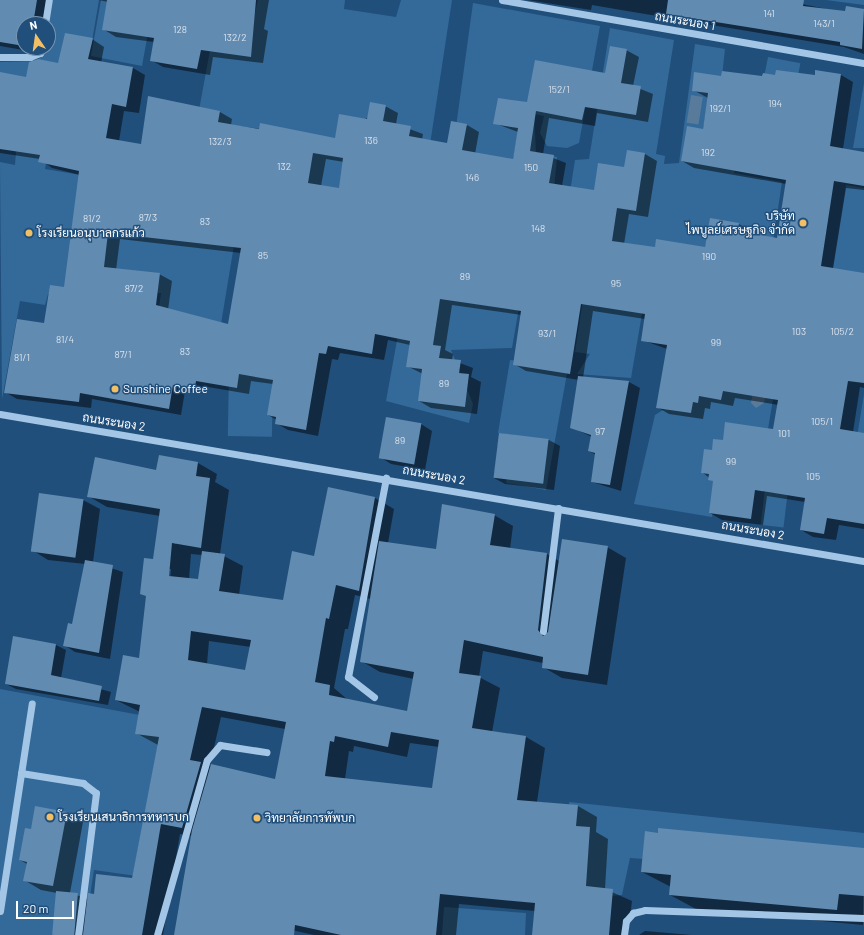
<!DOCTYPE html>
<html>
<head>
<meta charset="utf-8">
<style>
	body { margin:0 }
	#map { position:relative; width:864px; height:935px; overflow:hidden; background:#214f7b; font-family:Barlow,Sarabun,sans-serif }
	div>[style] { position:absolute }
	.green>* { inset:0; background:#346a99; transform-origin:0 0 }
	.water>* { inset:0; background:#587a9b; transform-origin:0 0 }
	.shadow>* { inset:0; background:#0007 }
	.building>* { inset:0; background:#628bb1; transform-origin:0 0 }
	.minor>* { height:7px; margin:-3.5px; padding:0 3.5px; transform-origin:3.5px; border-radius:3.5px; background:#a3c6e6 }
	.dots>* { width:11px; height:11px; translate:-50% -50%; box-sizing:border-box; border:2px solid #214f7b; border-radius:50% }
	span { translate:-50% -50%; white-space:nowrap; text-align:center; line-height:1.15; -webkit-text-stroke:3px #214f7b; paint-order:stroke }
	.number-label { font-size:10px; color:#d8e2ec }
	.number-label span { -webkit-text-stroke-width:0 }
	.street-label { font-size:12px; color:#fff }
	.poi-label { font-size:12px; color:#fff }
	.right { translate:-100% -50%; text-align:right }
	.left { translate:0 -50%; text-align:left }
	.north { position:absolute; left:16px; top:16px; width:40px; height:40px; box-sizing:border-box; background:#214f7b; border:1px solid #7a95b0; border-radius:50%; rotate:347deg; font-size:11px; font-weight:700; line-height:16px; text-align:center; color:#fff }
	.north::after { content:''; display:block; margin:auto; width:14px; height:18px; background:#f2bf65; clip-path:polygon(50% 0,100% 100%,50% 72%,0 100%) }
	.scale { position:absolute; left:16px; top:901px; width:58px; height:18px; box-sizing:border-box; border:2px solid #fff; border-top:0; padding-left:5px; font-size:12px; line-height:14px; white-space:nowrap; color:#fff; -webkit-text-stroke:3px #214f7b; paint-order:stroke }
</style>
</head>
<body>
<div id="map">
	<div class="green">
		<i style="clip-path:polygon(49px 0,99px 0,91px 47px,59px 84px,45px 169px,177px 191px,235px 239px,220px 330px,158px 314px,161px 293px,48px 294px,45px 305px,20px 301px,2px 399px,0 162px,15px 165px,18px 125px,0 121px,0 62px,38px 61px,41px 48px,48px 48px)"></i>
		<i style="clip-path:polygon(101px 0,154px 0,142px 66px,91px 56px)"></i>
		<i style="clip-path:polygon(258px 0,345px 0,344px 9px,396px 17px,401px 0,452px 0,429px 151px,452px 156px,473px 3px,600px 26px,579px 143px,567px 148px,547px 146px,540px 133px,544px 116px,534px 114px,536px 153px,557px 157px,554px 189px,570px 192px,575px 160px,589px 159px,610px 28px,674px 40px,656px 154px,665px 156px,664px 164px,679px 163px,695px 44px,725px 49px,721px 86px,748px 90px,734px 173px,782px 182px,766px 288px,529px 249px,512px 348px,451px 350px,473px 404px,469px 423px,386px 401px,417px 230px,184px 192px,217px 12px,254px 17px)"></i>
		<i style="clip-path:polygon(826px 0,864px 0,864px 5px)"></i>
		<i style="left:768px;top:57px;width:33px;height:25px;rotate:11deg"></i>
		<i style="clip-path:polygon(864px 83px,864px 148px,853px 148px)"></i>
		<i style="clip-path:polygon(846px 185px,864px 188px,864px 304px,828px 298px)"></i>
		<i style="clip-path:polygon(583px 300px,643px 308px,631px 378px,577px 374px,590px 354px,575px 352px)"></i>
		<i style="clip-path:polygon(510px 360px,568px 368px,546px 490px,506px 483px,514px 435px,498px 433px)"></i>
		<i style="left:229px;top:370px;width:44px;height:66px;rotate:1deg"></i>
		<i style="clip-path:polygon(719px 374px,773px 399px,764px 453px,720px 451px,712px 517px,634px 504px,655px 415px)"></i>
		<i style="clip-path:polygon(864px 394px,864px 437px,857px 437px)"></i>
		<i style="left:765px;top:489px;width:23px;height:36px;rotate:7deg"></i>
		<i style="clip-path:polygon(0 689px,172px 721px,137px 876px,94px 870px,84px 935px,0 935px)"></i>
		<i style="clip-path:polygon(569px 802px,864px 833px,864px 875px,630px 858px,622px 895px,599px 897px,576px 881px)"></i>
		<i style="clip-path:polygon(444px 907px,526px 913px,525px 935px,442px 935px)"></i>
	</div>
	<div class="water">
		<i style="left:691px;top:95px;width:12px;height:28px;rotate:9deg"></i>
		<i style="clip-path:polygon(755px 379px,768px 385px,764px 403px,756px 408px,751px 403px)"></i>
	</div>
	<div class="shadow">
		<i style="clip-path:polygon(0 0,50px 0,46px 24px,24px 24px,24px 48px,42px 48px,41px 53px,0 46px)"></i>
		<i style="clip-path:polygon(99px 0,269px 0,264px 29px,268px 31px,263px 63px,213px 57px,210px 75px,163px 67px,151px 60px,154px 42px,116px 37px,103px 29px,108px 2px)"></i>
		<i style="clip-path:polygon(527px 0,782px 0,846px 13px,847px 7px,864px 10px,864px 54px,844px 47px,621px 10px,592px 5px,591px 10px)"></i>
		<i style="clip-path:polygon(evenodd,92px 39px,104px 47px,101px 63px,133px 68px,145px 75px,139px 113px,124px 111px,119px 141px,142px 145px,220px 112px,232px 119px,231px 125px,335px 139px,385px 106px,398px 113px,396px 124px,423px 134px,422px 140px,448px 144px,467px 125px,479px 132px,475px 154px,513px 160px,518px 132px,494px 123px,527px 104px,606px 74px,626px 50px,639px 57px,633px 86px,653px 94px,648px 122px,597px 113px,595px 126px,549px 118px,543px 154px,566px 163px,562px 186px,594px 191px,645px 154px,657px 161px,648px 217px,629px 214px,624px 244px,656px 248px,705px 248px,711px 219px,739px 224px,751px 231px,751px 234px,778px 239px,786px 184px,694px 168px,682px 161px,703px 130px,708px 98px,693px 90px,722px 77px,816px 76px,816px 71px,841px 75px,853px 82px,843px 149px,864px 153px,864px 190px,846px 188px,833px 269px,864px 274px,864px 388px,860px 387px,853px 432px,864px 434px,864px 529px,839px 525px,836px 540px,813px 537px,801px 530px,805px 502px,767px 496px,763px 525px,722px 520px,710px 513px,714px 482px,702px 472px,713px 452px,724px 441px,774px 430px,779px 405px,735px 398px,733px 406px,711px 402px,710px 409px,705px 408px,703px 419px,669px 414px,657px 407px,667px 349px,642px 340px,645px 319px,593px 311px,583px 378px,629px 382px,640px 388px,621px 491px,592px 482px,596px 455px,589px 451px,592px 437px,571px 427px,579px 380px,526px 371px,514px 364px,522px 315px,452px 305px,445px 350px,453px 354px,452px 360px,473px 368px,471px 377px,481px 382px,477px 414px,431px 408px,419px 401px,423px 374px,407px 366px,410px 345px,388px 340px,384px 360px,340px 353px,338px 360px,332px 359px,318px 436px,288px 430px,276px 423px,277px 420px,268px 415px,273px 384px,251px 381px,249px 394px,208px 387px,207px 394px,185px 391px,181px 415px,92px 399px,91px 408px,17px 399px,5px 392px,65px 288px,80px 175px,52px 168px,40px 159px,0 153px,0 73px,27px 78px,59px 64px,92px 39px,326px 159px,344px 162px,340px 189px,321px 186px,326px 159px,92px 39px,120px 239px,241px 253px,229px 325px,168px 310px,172px 281px,159px 274px,116px 270px,120px 239px)"></i>
		<i style="clip-path:polygon(387px 418px,421px 424px,432px 431px,425px 470px,391px 464px,380px 457px)"></i>
		<i style="clip-path:polygon(500px 434px,549px 440px,560px 446px,554px 490px,505px 484px,494px 478px)"></i>
		<i style="clip-path:polygon(evenodd,198px 463px,217px 474px,215px 482px,229px 490px,220px 554px,243px 566px,239px 595px,284px 601px,315px 557px,329px 488px,375px 498px,394px 509px,388px 543px,436px 550px,494px 515px,513px 526px,510px 549px,547px 554px,559px 561px,607px 547px,626px 558px,607px 685px,562px 678px,543px 667px,543px 663px,483px 651px,479px 677px,500px 688px,492px 732px,526px 737px,545px 748px,537px 802px,578px 806px,597px 817px,596px 832px,608px 839px,605px 889px,632px 901px,628px 935px,533px 935px,535px 911px,459px 904px,456px 935px,314px 935px,273px 926px,269px 935px,176px 935px,192px 836px,180px 834px,163px 935px,53px 935px,57px 893px,41px 890px,24px 880px,27px 864px,20px 860px,32px 830px,67px 813px,83px 822px,70px 893px,88px 899px,132px 880px,158px 745px,136px 733px,140px 712px,116px 700px,140px 659px,160px 516px,107px 507px,88px 496px,157px 471px,198px 463px,191px 554px,202px 555px,199px 580px,189px 579px,191px 554px,198px 463px,169px 569px,171px 569px,170px 581px,168px 581px,169px 569px,198px 463px,355px 595px,371px 599px,361px 661px,380px 672px,414px 679px,408px 712px,348px 700px,334px 688px,345px 629px,348px 629px,355px 595px,198px 463px,209px 641px,251px 647px,246px 671px,207px 664px,209px 641px,198px 463px,221px 717px,285px 729px,276px 780px,210px 765px,221px 717px,198px 463px,410px 743px,439px 747px,433px 789px,345px 779px,349px 751px,353px 752px,354px 746px,407px 757px,410px 743px)"></i>
		<i style="clip-path:polygon(83px 500px,100px 509px,93px 562px,123px 572px,110px 659px,75px 652px,64px 645px,73px 625px,85px 564px,48px 560px,32px 550px)"></i>
		<i style="clip-path:polygon(14px 637px,56px 645px,66px 650px,61px 678px,111px 692px,108px 705px,16px 689px,6px 684px)"></i>
		<i style="clip-path:polygon(864px 849px,863px 925px,696px 909px,670px 895px,671px 887px,642px 872px)"></i>
		<i style="clip-path:polygon(645px 931px,692px 935px,639px 935px)"></i>
	</div>
	<div class="building">
		<i style="clip-path:polygon(0 0,37px 0,33px 24px,24px 24px,24px 46px,0 42px)"></i>
		<i style="clip-path:polygon(107px 0,256px 0,251px 57px,201px 50px,197px 69px,150px 61px,154px 38px,102px 30px)"></i>
		<i style="clip-path:polygon(668px 0,804px 0,803px 6px,845px 11px,846px 6px,864px 9px,862px 49px,840px 45px,840px 42px,666px 14px)"></i>
		<i style="clip-path:polygon(evenodd,65px 33px,93px 38px,88px 59px,133px 67px,126px 107px,112px 104px,106px 138px,141px 144px,148px 96px,220px 111px,218px 122px,259px 129px,260px 123px,335px 138px,339px 114px,367px 119px,370px 102px,386px 105px,383px 121px,411px 126px,409px 136px,447px 143px,451px 121px,467px 124px,462px 150px,513px 159px,518px 128px,493px 124px,498px 98px,527px 102px,535px 60px,605px 73px,610px 46px,627px 49px,621px 83px,641px 86px,636px 115px,585px 107px,582px 120px,536px 111px,530px 151px,554px 155px,549px 183px,594px 190px,598px 163px,624px 167px,627px 150px,645px 153px,636px 211px,617px 208px,612px 241px,655px 247px,656px 239px,705px 247px,710px 218px,739px 223px,738px 231px,777px 238px,786px 180px,681px 161px,687px 126px,703px 129px,708px 93px,692px 91px,694px 72px,721px 76px,722px 71px,762px 76px,763px 73px,775px 75px,776px 70px,815px 75px,815px 70px,841px 74px,830px 146px,864px 152px,864px 186px,834px 181px,821px 266px,864px 273px,864px 383px,848px 381px,840px 429px,864px 433px,864px 524px,827px 518px,824px 534px,800px 530px,805px 498px,755px 490px,751px 519px,709px 513px,713px 481px,708px 480px,709px 474px,701px 473px,704px 449px,712px 450px,713px 439px,723px 440px,725px 422px,773px 429px,778px 400px,723px 391px,721px 400px,699px 396px,698px 403px,693px 402px,691px 413px,656px 408px,667px 345px,641px 341px,645px 314px,581px 304px,570px 374px,513px 365px,521px 311px,440px 299px,433px 345px,441px 346px,439px 358px,461px 360px,459px 373px,469px 374px,465px 407px,418px 401px,422px 369px,406px 367px,410px 341px,375px 334px,372px 354px,328px 346px,326px 354px,319px 353px,306px 430px,275px 424px,276px 417px,267px 415px,273px 380px,239px 374px,237px 388px,196px 381px,195px 388px,173px 385px,169px 409px,80px 393px,79px 402px,4px 393px,17px 319px,44px 323px,50px 285px,64px 287px,79px 171px,38px 162px,40px 155px,0 149px,0 72px,26px 77px,29px 62px,38px 59px,58px 63px,65px 33px,313px 153px,343px 158px,339px 188px,308px 183px,313px 153px,65px 33px,108px 233px,241px 248px,228px 324px,156px 305px,160px 273px,104px 267px,108px 233px)"></i>
		<i style="clip-path:polygon(578px 376px,629px 381px,610px 485px,591px 482px,595px 453px,588px 451px,591px 435px,570px 428px)"></i>
		<i style="left:386px;top:417px;width:36px;height:42px;rotate:10deg"></i>
		<i style="left:499px;top:433px;width:50px;height:45px;rotate:7deg"></i>
		<i style="clip-path:polygon(evenodd,159px 455px,198px 462px,196px 476px,210px 478px,201px 548px,172px 543px,169px 576px,198px 579px,202px 551px,225px 554px,219px 591px,283px 600px,292px 551px,314px 556px,328px 487px,375px 497px,359px 591px,336px 585px,329px 619px,326px 618px,315px 682px,330px 685px,329px 695px,407px 711px,414px 672px,360px 662px,379px 541px,436px 549px,442px 504px,495px 514px,490px 545px,547px 553px,538px 630px,543px 636px,548px 632px,562px 539px,608px 546px,588px 675px,542px 668px,543px 657px,464px 640px,459px 673px,481px 676px,472px 728px,526px 736px,517px 800px,578px 805px,576px 826px,590px 827px,586px 886px,613px 889px,609px 935px,532px 935px,535px 903px,440px 894px,436px 935px,341px 935px,295px 925px,294px 935px,174px 935px,192px 830px,211px 764px,275px 779px,286px 722px,202px 707px,190px 760px,201px 762px,182px 828px,161px 824px,142px 935px,83px 935px,88px 893px,94px 894px,96px 874px,132px 878px,159px 737px,135px 734px,140px 705px,115px 700px,123px 655px,139px 658px,146px 596px,140px 594px,144px 558px,153px 559px,160px 509px,87px 497px,95px 457px,156px 470px,159px 455px,191px 631px,251px 640px,245px 670px,188px 660px,191px 631px,159px 455px,391px 732px,439px 740px,432px 788px,325px 776px,330px 741px,334px 742px,335px 736px,388px 747px,391px 732px)"></i>
		<i style="left:39px;top:493px;width:45px;height:59px;rotate:8deg"></i>
		<i style="clip-path:polygon(85px 560px,113px 565px,99px 653px,63px 646px,68px 623px,72px 624px)"></i>
		<i style="clip-path:polygon(13px 636px,56px 644px,51px 675px,102px 686px,99px 701px,5px 684px)"></i>
		<i style="clip-path:polygon(35px 806px,67px 812px,53px 886px,23px 881px,27px 862px,19px 860px,25px 828px,31px 829px)"></i>
		<i style="clip-path:polygon(658px 828px,864px 848px,864px 896px,839px 894px,837px 910px,669px 895px,671px 875px,641px 872px,645px 831px,658px 833px)"></i>
		<i style="left:56px;top:891px;width:22px;height:44px;rotate:5deg"></i>
	</div>
	<div class="minor">
		<i style="left:502px;top:0;width:367px;rotate:9.9deg"></i>
		<i style="left:45px;top:24px;width:24px;rotate:-81deg"></i>
		<i style="left:0;top:57px;width:30px"></i>
		<i style="left:30px;top:57px;width:11px;rotate:-22deg"></i>
		<i style="left:40px;top:53px;width:5px;rotate:-79deg"></i>
		<i style="left:0;top:414px;width:876px;rotate:9.66deg"></i>
		<i style="left:543px;top:631px;width:124px;rotate:-83deg"></i>
		<i style="left:374px;top:697px;width:33px;rotate:-142deg"></i>
		<i style="left:348px;top:677px;width:203px;rotate:-79.2deg"></i>
		<i style="left:21px;top:773px;width:63px;rotate:9.2deg"></i>
		<i style="left:83px;top:783px;width:16px;rotate:38deg"></i>
		<i style="left:96px;top:793px;width:143px;rotate:97.2deg"></i>
		<i style="left:0;top:911px;width:210px;rotate:-81.3deg"></i>
		<i style="left:157px;top:935px;width:182px;rotate:-74.1deg"></i>
		<i style="left:207px;top:760px;width:20px;rotate:-49deg"></i>
		<i style="left:220px;top:745px;width:47px;rotate:8.7deg"></i>
		<i style="left:624px;top:935px;width:14px;rotate:-82deg"></i>
		<i style="left:626px;top:921px;width:11px;rotate:-49deg"></i>
		<i style="left:633px;top:913px;width:12px;rotate:-14deg"></i>
		<i style="left:645px;top:910px;width:219px;rotate:2.1deg"></i>
	</div>
	<div class="dots">
		<i style="left:803px;top:223px;background:#f2bf65"></i>
		<i style="left:29px;top:233px;background:#f2bf65"></i>
		<i style="left:115px;top:389px;background:#f2bf65"></i>
		<i style="left:50px;top:817px;background:#f2bf65"></i>
		<i style="left:257px;top:818px;background:#f2bf65"></i>
	</div>
	<div class="number-label">
		<span style="left:769px;top:14px">141</span>
		<span style="left:824px;top:24px">143/1</span>
		<span style="left:180px;top:30px">128</span>
		<span style="left:235px;top:38px">132/2</span>
		<span style="left:559px;top:90px">152/1</span>
		<span style="left:775px;top:104px">194</span>
		<span style="left:720px;top:109px">192/1</span>
		<span style="left:371px;top:141px">136</span>
		<span style="left:220px;top:142px">132/3</span>
		<span style="left:708px;top:153px">192</span>
		<span style="left:284px;top:167px">132</span>
		<span style="left:531px;top:168px">150</span>
		<span style="left:472px;top:178px">146</span>
		<span style="left:148px;top:218px">87/3</span>
		<span style="left:92px;top:219px">81/2</span>
		<span style="left:205px;top:222px">83</span>
		<span style="left:538px;top:229px">148</span>
		<span style="left:263px;top:256px">85</span>
		<span style="left:709px;top:257px">190</span>
		<span style="left:465px;top:277px">89</span>
		<span style="left:616px;top:284px">95</span>
		<span style="left:134px;top:289px">87/2</span>
		<span style="left:799px;top:332px">103</span>
		<span style="left:842px;top:332px">105/2</span>
		<span style="left:547px;top:334px">93/1</span>
		<span style="left:65px;top:340px">81/4</span>
		<span style="left:716px;top:343px">99</span>
		<span style="left:185px;top:352px">83</span>
		<span style="left:123px;top:355px">87/1</span>
		<span style="left:22px;top:358px">81/1</span>
		<span style="left:444px;top:384px">89</span>
		<span style="left:822px;top:422px">105/1</span>
		<span style="left:600px;top:432px">97</span>
		<span style="left:784px;top:434px">101</span>
		<span style="left:400px;top:441px">89</span>
		<span style="left:731px;top:462px">99</span>
		<span style="left:813px;top:477px">105</span>
	</div>
	<div class="street-label">
		<span style="left:685px;top:21px;rotate:10deg">ถนนระนอง 1</span>
		<span style="left:114px;top:422px;rotate:9deg">ถนนระนอง 2</span>
		<span style="left:434px;top:475px;rotate:10deg">ถนนระนอง 2</span>
		<span style="left:753px;top:530px;rotate:10deg">ถนนระนอง 2</span>
	</div>
	<div class="poi-label">
		<span class="right" style="left:795px;top:223px">บริษัท<br>ไพบูลย์เศรษฐกิจ จำกัด</span>
		<span class="left" style="left:37px;top:233px">โรงเรียนอนุบาลกรแก้ว</span>
		<span class="left" style="left:123px;top:389px">Sunshine Coffee</span>
		<span class="left" style="left:58px;top:817px">โรงเรียนเสนาธิการทหารบก</span>
		<span class="left" style="left:265px;top:818px">วิทยาลัยการทัพบก</span>
	</div>
	<div class="north">N</div>
	<div class="scale">20 m</div>
</div>
</body>
</html>
